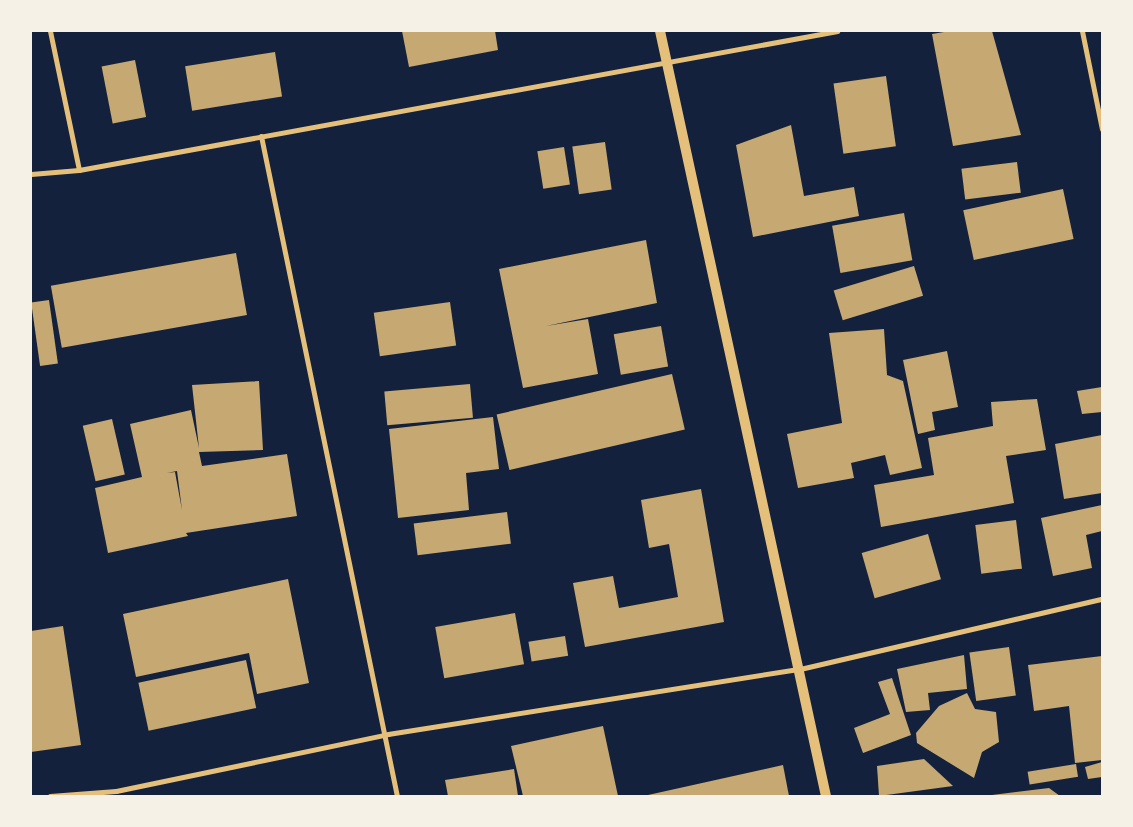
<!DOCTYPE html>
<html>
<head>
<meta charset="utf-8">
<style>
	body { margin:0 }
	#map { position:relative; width:1133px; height:827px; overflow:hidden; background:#14213d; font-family:"Playfair Display",serif }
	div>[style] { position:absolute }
	.building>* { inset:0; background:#c6a872; transform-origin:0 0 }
	.minor>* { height:5px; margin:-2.5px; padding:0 2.5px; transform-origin:2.5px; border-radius:2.5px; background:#e5c07b }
	.secondary>* { height:10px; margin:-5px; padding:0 5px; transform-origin:5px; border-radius:5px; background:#e5c07b }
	span { translate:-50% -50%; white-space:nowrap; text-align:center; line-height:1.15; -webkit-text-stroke:5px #f6f1e7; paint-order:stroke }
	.frame { position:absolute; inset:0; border:32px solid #f6f1e7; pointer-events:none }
</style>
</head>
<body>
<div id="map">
	<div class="building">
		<i style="clip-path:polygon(402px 31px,495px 31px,498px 50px,409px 67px)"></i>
		<i style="clip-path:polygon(950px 31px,992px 31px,1021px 135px,953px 146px,932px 34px)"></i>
		<i style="left:275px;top:52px;width:45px;height:91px;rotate:81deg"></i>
		<i style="left:135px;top:60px;width:58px;height:34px;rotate:79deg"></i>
		<i style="left:886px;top:76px;width:71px;height:53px;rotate:82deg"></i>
		<i style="clip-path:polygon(791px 125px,804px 196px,854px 187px,859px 216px,753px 237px,736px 145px)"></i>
		<i style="left:605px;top:142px;width:48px;height:33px;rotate:82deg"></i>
		<i style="left:564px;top:147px;width:38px;height:27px;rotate:81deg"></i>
		<i style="left:1017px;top:162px;width:31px;height:56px;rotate:83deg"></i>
		<i style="left:1063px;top:189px;width:51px;height:102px;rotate:78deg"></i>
		<i style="left:904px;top:213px;width:48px;height:73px;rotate:80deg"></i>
		<i style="clip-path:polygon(646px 240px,657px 303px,546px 326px,588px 319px,598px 374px,523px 388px,499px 269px)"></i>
		<i style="left:236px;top:253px;width:63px;height:188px;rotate:80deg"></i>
		<i style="left:914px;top:266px;width:31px;height:84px;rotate:73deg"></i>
		<i style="left:49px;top:300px;width:64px;height:18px;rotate:82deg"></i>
		<i style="left:450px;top:302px;width:44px;height:77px;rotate:82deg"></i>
		<i style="left:661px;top:326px;width:41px;height:48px;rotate:80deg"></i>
		<i style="clip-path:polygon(884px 329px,887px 375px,903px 381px,922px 468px,890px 475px,885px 455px,851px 463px,854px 478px,798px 488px,787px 434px,842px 423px,829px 333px)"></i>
		<i style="clip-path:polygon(947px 351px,958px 407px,932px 412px,935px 430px,918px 434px,903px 360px)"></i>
		<i style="left:672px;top:374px;width:57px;height:180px;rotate:77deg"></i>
		<i style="clip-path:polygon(evenodd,259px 381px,263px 450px,199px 452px,202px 466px,287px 454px,297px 516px,186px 533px,188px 536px,108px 553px,95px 488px,142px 477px,130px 424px,191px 410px,199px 448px,192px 385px,259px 381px,177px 471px,182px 510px,175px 472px,167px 473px,177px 471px)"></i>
		<i style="left:470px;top:384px;width:34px;height:86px;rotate:85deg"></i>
		<i style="clip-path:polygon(1102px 387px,1102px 412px,1082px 414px,1077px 391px)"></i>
		<i style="clip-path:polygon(1037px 399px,1046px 450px,1006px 456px,1014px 503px,881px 527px,874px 485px,934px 475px,928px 438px,993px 426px,991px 402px)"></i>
		<i style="clip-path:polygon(493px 417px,499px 469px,466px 473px,469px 510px,398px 518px,389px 429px)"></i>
		<i style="left:112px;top:419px;width:57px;height:30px;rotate:77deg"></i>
		<i style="clip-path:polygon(1102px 435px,1102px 493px,1064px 499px,1055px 444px)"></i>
		<i style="clip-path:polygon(701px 489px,724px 622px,585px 647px,573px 583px,613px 576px,619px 608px,678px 597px,669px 544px,649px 548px,641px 500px)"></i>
		<i style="clip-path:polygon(1102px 505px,1102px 531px,1086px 535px,1092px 568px,1053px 576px,1041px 518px)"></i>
		<i style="left:507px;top:512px;width:32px;height:94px;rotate:83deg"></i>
		<i style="left:1016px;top:520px;width:49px;height:41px;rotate:83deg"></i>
		<i style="left:928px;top:534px;width:47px;height:69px;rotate:74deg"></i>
		<i style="clip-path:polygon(288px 579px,309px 683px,257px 694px,249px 653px,136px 677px,123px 614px)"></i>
		<i style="left:515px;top:613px;width:52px;height:81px;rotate:80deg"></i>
		<i style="clip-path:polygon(63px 626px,81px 745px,31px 752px,31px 631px)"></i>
		<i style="left:565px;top:636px;width:20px;height:37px;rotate:81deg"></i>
		<i style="left:1009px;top:647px;width:49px;height:40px;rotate:82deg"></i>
		<i style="clip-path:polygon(964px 655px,967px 689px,928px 693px,930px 710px,906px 712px,897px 669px)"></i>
		<i style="clip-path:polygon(1102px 656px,1102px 760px,1075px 763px,1069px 706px,1034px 711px,1028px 665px)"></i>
		<i style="left:246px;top:660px;width:49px;height:110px;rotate:78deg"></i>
		<i style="clip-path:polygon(892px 678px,911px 735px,863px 753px,854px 728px,890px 714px,878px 682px)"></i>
		<i style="clip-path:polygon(967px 693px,975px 709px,996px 712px,999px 742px,982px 752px,974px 778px,917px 743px,916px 733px,939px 706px)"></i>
		<i style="clip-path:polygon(603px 726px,618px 796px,523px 796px,511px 746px)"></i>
		<i style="clip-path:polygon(924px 759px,953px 786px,879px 796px,877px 766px)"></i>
		<i style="clip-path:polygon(1102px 762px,1102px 777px,1088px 779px,1085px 767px)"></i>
		<i style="left:1076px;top:764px;width:13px;height:49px;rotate:81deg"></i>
		<i style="clip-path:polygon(783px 765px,789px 796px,648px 796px,648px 795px)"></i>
		<i style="clip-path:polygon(514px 769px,518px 796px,448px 796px,445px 780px)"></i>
		<i style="clip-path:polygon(1049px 788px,1060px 796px,992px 796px,992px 795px)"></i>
	</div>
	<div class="minor">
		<i style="left:50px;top:31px;width:142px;rotate:78.2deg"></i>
		<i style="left:1082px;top:31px;width:100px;rotate:78.5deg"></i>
		<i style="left:261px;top:136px;width:674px;rotate:78.36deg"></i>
		<i style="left:31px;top:174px;width:48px;rotate:-4.8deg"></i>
		<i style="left:79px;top:170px;width:771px;rotate:-10.39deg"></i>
		<i style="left:50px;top:796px;width:66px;rotate:-4.3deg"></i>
		<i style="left:116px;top:791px;width:278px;rotate:-11.8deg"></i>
		<i style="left:388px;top:734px;width:417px;rotate:-9deg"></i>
		<i style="left:800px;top:669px;width:310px;rotate:-13.1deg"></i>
	</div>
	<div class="secondary">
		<i style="left:660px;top:31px;width:783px;rotate:77.76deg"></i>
	</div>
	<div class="frame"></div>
</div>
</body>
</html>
